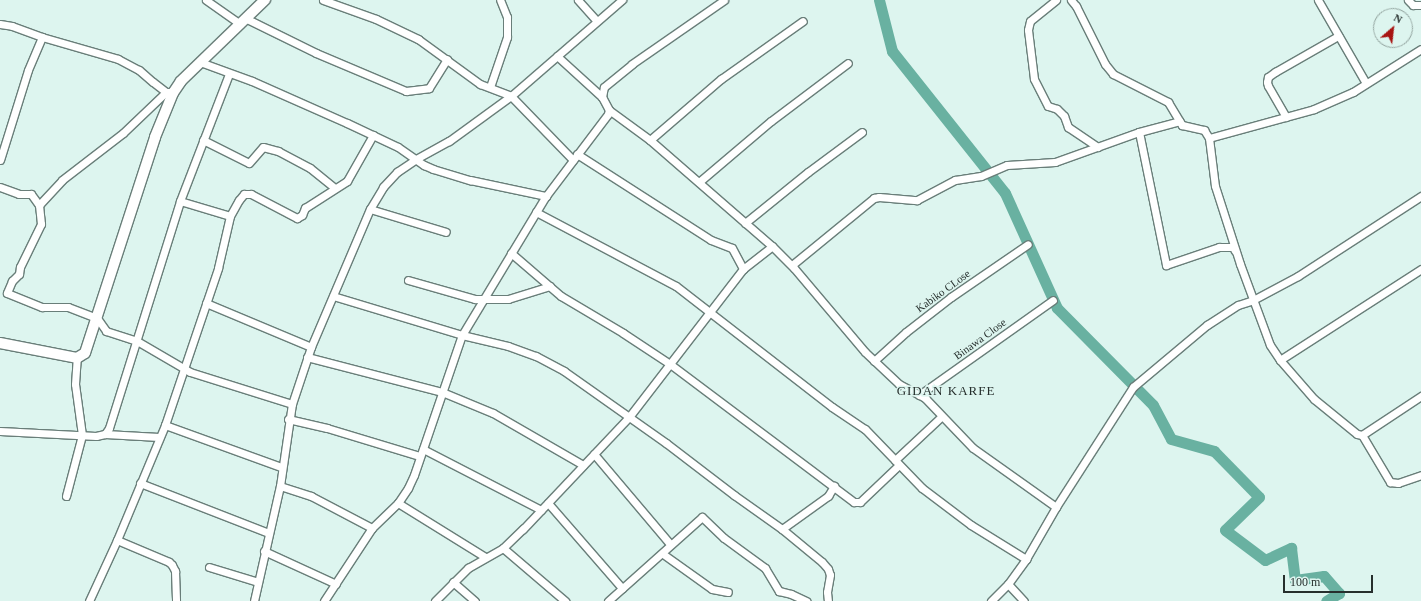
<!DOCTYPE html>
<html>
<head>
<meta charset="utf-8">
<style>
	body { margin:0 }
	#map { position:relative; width:1421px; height:601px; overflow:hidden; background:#ddf5ef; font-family:"Times New Roman",serif }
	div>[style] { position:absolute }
	.river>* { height:11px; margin:-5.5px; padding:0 5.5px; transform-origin:5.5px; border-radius:5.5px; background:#69b1a1 }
	.roads { filter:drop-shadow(1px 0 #697e79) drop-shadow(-1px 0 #697e79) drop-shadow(0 1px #697e79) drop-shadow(0 -1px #697e79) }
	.street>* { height:7px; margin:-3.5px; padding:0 3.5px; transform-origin:3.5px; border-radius:3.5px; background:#fff }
	.secondary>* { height:10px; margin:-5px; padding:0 5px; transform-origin:5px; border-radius:5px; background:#fff }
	span { translate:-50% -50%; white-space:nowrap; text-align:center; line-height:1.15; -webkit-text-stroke:3px #ddf5ef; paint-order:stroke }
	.street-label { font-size:11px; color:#262f2d }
	.quarter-label { font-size:13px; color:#262f2d; letter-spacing:1px }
	.north { position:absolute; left:1373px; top:8px; width:40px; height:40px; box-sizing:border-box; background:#ddf5ef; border:1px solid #94a6a1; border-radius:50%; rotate:28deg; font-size:11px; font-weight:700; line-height:16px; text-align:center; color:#262f2d }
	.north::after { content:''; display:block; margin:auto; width:14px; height:18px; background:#a81412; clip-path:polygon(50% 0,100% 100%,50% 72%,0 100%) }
	.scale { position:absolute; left:1283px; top:575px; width:90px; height:18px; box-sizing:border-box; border:2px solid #262f2d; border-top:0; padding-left:5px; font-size:12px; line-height:14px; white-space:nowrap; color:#262f2d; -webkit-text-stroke:3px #ddf5ef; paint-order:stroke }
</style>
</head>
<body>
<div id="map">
	<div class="river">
		<i style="left:879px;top:0;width:53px;rotate:75.7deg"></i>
		<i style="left:892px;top:51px;width:181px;rotate:51.5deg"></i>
		<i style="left:1005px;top:193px;width:126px;rotate:65.7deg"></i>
		<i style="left:1057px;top:308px;width:136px;rotate:45.3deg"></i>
		<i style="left:1153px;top:405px;width:38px;rotate:62deg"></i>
		<i style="left:1171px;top:439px;width:45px;rotate:15.6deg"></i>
		<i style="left:1214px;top:451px;width:64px;rotate:45.6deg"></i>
		<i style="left:1259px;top:497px;width:47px;rotate:135.9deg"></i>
		<i style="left:1225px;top:530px;width:50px;rotate:36.9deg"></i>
		<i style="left:1265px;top:560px;width:29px;rotate:-25deg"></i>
		<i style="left:1291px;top:548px;width:32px;rotate:83deg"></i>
		<i style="left:1295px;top:580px;width:29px;rotate:-8deg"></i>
		<i style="left:1324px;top:576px;width:23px;rotate:49deg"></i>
		<i style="left:1339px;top:593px;width:15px;rotate:148deg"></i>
	</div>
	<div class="roads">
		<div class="street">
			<i style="left:206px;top:0;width:42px;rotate:35.2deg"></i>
			<i style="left:323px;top:0;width:56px;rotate:19.7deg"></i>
			<i style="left:376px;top:19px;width:47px;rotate:25.5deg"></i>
			<i style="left:418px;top:39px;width:77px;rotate:36deg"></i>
			<i style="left:480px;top:84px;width:33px;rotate:21deg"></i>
			<i style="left:511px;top:96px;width:89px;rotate:45.9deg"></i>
			<i style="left:578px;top:0;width:28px;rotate:48deg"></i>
			<i style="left:1056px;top:0;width:33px;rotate:141deg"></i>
			<i style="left:1030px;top:21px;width:9px;rotate:103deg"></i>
			<i style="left:1028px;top:30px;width:49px;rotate:83deg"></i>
			<i style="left:1034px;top:79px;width:30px;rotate:63deg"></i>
			<i style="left:1048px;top:106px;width:9px;rotate:18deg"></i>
			<i style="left:1057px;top:109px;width:10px;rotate:45deg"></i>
			<i style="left:1064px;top:116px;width:12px;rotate:70deg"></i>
			<i style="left:1068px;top:127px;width:36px;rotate:34deg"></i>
			<i style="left:1071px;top:0;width:8px;rotate:50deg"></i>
			<i style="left:1076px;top:6px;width:65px;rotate:63.4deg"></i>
			<i style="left:1105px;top:64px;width:13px;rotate:51deg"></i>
			<i style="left:1113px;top:74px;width:62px;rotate:27deg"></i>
			<i style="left:1168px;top:102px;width:27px;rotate:59deg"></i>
			<i style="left:1182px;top:125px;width:23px;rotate:13deg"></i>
			<i style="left:1204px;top:130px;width:9px;rotate:58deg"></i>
			<i style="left:1209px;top:138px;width:48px;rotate:82.9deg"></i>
			<i style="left:1215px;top:186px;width:82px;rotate:72.2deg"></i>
			<i style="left:1240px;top:264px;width:86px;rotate:69.7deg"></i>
			<i style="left:1270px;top:345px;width:18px;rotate:56deg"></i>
			<i style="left:1280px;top:360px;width:52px;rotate:48.9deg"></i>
			<i style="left:1314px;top:399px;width:55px;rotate:39.1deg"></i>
			<i style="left:1357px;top:434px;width:5px;rotate:11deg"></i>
			<i style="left:1362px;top:435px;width:71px;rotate:-33.5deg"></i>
			<i style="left:1318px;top:0;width:96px;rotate:60deg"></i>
			<i style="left:1408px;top:0;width:7px;rotate:45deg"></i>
			<i style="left:1413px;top:5px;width:8px"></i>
			<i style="left:245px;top:18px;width:79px;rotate:26.2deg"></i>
			<i style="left:316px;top:53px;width:98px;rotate:22.9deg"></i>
			<i style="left:406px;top:91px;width:23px;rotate:-7deg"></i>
			<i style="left:429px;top:88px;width:34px;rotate:-58deg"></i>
			<i style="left:0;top:24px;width:12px;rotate:9deg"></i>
			<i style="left:12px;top:26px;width:32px;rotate:20deg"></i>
			<i style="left:42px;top:37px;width:79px;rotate:16.1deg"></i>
			<i style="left:118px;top:59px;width:24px;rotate:28deg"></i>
			<i style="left:139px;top:70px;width:18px;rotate:41deg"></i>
			<i style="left:153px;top:82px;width:16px;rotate:38deg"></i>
			<i style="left:166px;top:92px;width:4px"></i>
			<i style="left:557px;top:56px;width:61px;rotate:42.3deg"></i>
			<i style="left:200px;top:62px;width:55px;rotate:20.1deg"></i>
			<i style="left:252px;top:81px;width:104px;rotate:23.9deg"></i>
			<i style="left:347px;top:123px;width:56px;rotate:25.2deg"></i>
			<i style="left:398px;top:147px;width:32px;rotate:35deg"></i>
			<i style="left:424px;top:165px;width:10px;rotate:24deg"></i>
			<i style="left:433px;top:169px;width:39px;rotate:17deg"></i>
			<i style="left:470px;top:180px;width:78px;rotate:11.9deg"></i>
			<i style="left:490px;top:87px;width:53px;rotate:-71.2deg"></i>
			<i style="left:507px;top:37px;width:20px;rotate:-90deg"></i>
			<i style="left:507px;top:17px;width:18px;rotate:-112deg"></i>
			<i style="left:609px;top:110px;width:51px;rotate:36.2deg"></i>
			<i style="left:650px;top:140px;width:162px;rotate:41deg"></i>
			<i style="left:772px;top:246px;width:31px;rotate:45deg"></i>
			<i style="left:794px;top:268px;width:110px;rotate:49.8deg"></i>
			<i style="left:865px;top:352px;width:47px;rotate:43.3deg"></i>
			<i style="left:899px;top:384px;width:30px;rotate:28deg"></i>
			<i style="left:925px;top:398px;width:69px;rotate:46.2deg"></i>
			<i style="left:973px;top:448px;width:102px;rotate:35.4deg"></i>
			<i style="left:1286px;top:117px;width:36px;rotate:-120deg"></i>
			<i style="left:1268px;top:86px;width:4px;rotate:-104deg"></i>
			<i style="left:1267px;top:82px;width:5px;rotate:-79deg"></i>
			<i style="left:1268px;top:77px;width:9px;rotate:-36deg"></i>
			<i style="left:1275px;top:72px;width:73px;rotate:-29.7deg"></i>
			<i style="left:1139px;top:132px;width:136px;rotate:78.5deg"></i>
			<i style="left:1166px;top:265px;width:56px;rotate:-18.8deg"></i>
			<i style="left:1219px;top:247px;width:14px"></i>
			<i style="left:1233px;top:247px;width:4px;rotate:63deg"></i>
			<i style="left:1209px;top:138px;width:109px;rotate:-15.4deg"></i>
			<i style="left:1314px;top:109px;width:43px;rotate:-23.6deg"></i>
			<i style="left:1353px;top:92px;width:80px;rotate:-32.3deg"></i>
			<i style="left:203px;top:140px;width:51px;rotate:26.6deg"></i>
			<i style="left:249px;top:163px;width:21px;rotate:-49deg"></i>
			<i style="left:263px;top:147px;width:16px;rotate:15deg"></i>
			<i style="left:278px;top:151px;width:36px;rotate:28deg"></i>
			<i style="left:310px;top:168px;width:32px;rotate:39deg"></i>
			<i style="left:650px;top:140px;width:94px;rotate:-40.7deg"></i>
			<i style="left:721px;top:79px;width:100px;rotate:-35.3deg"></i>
			<i style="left:577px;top:154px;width:159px;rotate:32.7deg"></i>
			<i style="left:711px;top:240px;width:22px;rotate:21deg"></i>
			<i style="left:732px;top:248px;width:24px;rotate:62deg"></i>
			<i style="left:0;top:160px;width:94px;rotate:-72.7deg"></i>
			<i style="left:28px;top:70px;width:36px;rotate:-67deg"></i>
			<i style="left:699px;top:182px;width:94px;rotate:-40.3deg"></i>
			<i style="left:771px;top:121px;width:96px;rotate:-37deg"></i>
			<i style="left:0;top:187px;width:20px;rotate:20deg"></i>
			<i style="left:19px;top:194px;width:12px"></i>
			<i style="left:31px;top:194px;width:14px;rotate:54deg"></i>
			<i style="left:39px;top:205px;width:34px;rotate:-47deg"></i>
			<i style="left:62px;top:180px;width:77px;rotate:-37.6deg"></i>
			<i style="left:123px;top:133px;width:59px;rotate:-43.6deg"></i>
			<i style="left:180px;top:201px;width:52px;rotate:16.7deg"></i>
			<i style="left:39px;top:205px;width:19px;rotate:84deg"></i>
			<i style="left:41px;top:224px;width:48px;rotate:116deg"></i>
			<i style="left:20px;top:267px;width:7px;rotate:98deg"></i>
			<i style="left:19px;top:274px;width:10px;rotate:135deg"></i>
			<i style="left:12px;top:281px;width:13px;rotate:113deg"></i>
			<i style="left:7px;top:293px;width:38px;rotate:22deg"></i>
			<i style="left:42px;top:307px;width:26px"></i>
			<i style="left:68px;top:307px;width:31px;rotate:21deg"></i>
			<i style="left:97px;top:318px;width:16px;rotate:55deg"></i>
			<i style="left:106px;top:331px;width:33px;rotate:18deg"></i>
			<i style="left:137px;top:341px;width:61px;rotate:30.3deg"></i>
			<i style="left:190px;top:372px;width:107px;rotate:17.4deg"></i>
			<i style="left:370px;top:209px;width:79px;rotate:16.8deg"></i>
			<i style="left:536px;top:212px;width:158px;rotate:27.9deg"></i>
			<i style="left:676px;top:286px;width:197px;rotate:37.8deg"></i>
			<i style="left:832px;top:407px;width:40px;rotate:34deg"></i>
			<i style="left:865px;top:429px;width:82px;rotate:46deg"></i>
			<i style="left:922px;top:488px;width:61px;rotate:37.1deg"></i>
			<i style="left:971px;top:525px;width:65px;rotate:31.7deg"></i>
			<i style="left:745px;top:223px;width:81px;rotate:-39deg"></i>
			<i style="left:808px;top:172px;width:67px;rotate:-36.5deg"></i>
			<i style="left:511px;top:253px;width:66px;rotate:40.7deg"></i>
			<i style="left:561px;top:296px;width:72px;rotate:30.8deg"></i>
			<i style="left:623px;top:333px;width:56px;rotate:33.4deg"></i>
			<i style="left:670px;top:364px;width:230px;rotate:36.9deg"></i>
			<i style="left:854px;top:502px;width:6px"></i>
			<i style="left:860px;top:502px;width:54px;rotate:-43.5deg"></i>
			<i style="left:792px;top:265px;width:106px;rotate:-39.3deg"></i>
			<i style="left:874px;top:198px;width:5px;rotate:-11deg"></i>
			<i style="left:879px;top:197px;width:38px;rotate:5deg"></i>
			<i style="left:917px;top:200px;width:43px;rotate:-27.8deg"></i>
			<i style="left:955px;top:180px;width:26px;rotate:-9deg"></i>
			<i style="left:981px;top:176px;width:28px;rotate:-23deg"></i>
			<i style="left:1007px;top:165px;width:48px;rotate:-3.6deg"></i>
			<i style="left:1055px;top:162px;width:89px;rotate:-19.7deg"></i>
			<i style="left:1139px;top:132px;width:42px;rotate:-15deg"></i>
			<i style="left:408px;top:280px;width:70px;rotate:15.8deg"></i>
			<i style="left:475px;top:299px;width:33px"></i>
			<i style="left:508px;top:299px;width:44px;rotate:-17.2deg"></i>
			<i style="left:333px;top:296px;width:135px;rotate:16.8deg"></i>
			<i style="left:462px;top:335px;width:47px;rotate:13.4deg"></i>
			<i style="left:508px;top:346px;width:30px;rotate:20deg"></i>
			<i style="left:536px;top:356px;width:32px;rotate:28deg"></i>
			<i style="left:564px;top:371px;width:125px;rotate:35.2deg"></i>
			<i style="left:666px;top:443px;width:86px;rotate:37.4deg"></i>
			<i style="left:734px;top:495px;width:59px;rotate:35.3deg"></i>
			<i style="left:782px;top:529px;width:52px;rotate:39.5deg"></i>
			<i style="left:822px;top:562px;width:9px;rotate:49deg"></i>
			<i style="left:828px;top:569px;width:6px;rotate:72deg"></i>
			<i style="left:830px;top:575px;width:17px;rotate:100deg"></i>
			<i style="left:827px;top:592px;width:9px;rotate:84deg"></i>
			<i style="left:206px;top:303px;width:114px;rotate:22.7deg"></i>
			<i style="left:307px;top:357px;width:139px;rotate:14.5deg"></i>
			<i style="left:442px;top:392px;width:55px;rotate:22.4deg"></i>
			<i style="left:493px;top:413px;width:104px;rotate:30deg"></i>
			<i style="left:1280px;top:360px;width:168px;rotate:-32.8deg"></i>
			<i style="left:874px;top:361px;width:43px;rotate:-42.2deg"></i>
			<i style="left:906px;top:332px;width:57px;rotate:-37.9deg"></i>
			<i style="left:951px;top:297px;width:93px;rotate:-34.5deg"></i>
			<i style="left:919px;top:395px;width:164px;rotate:-35.3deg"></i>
			<i style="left:288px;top:419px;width:40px;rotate:13deg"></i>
			<i style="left:327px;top:428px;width:97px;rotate:16.8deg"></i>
			<i style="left:165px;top:425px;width:123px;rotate:19.9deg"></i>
			<i style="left:0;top:431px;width:96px;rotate:3deg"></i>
			<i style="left:96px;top:436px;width:9px;rotate:-13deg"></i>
			<i style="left:105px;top:434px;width:7px;rotate:-56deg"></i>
			<i style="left:109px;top:428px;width:238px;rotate:-72.6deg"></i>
			<i style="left:180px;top:201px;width:136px;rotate:-68.9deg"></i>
			<i style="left:105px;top:434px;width:54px;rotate:3.2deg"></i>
			<i style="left:1362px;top:435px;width:55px;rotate:59.2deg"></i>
			<i style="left:1390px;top:482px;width:8px;rotate:7deg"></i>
			<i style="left:1398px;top:483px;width:24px;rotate:-19deg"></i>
			<i style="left:423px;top:449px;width:133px;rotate:27.3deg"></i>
			<i style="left:594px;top:454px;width:118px;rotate:49.8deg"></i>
			<i style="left:895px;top:460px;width:64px;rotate:-43.1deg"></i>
			<i style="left:140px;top:483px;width:138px;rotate:21.2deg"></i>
			<i style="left:280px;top:486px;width:33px;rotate:18deg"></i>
			<i style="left:311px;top:496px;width:69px;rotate:27.7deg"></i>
			<i style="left:66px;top:496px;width:63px;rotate:-75.3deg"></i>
			<i style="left:82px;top:435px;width:51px;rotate:-97.8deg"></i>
			<i style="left:75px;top:384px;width:26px;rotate:-86deg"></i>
			<i style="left:398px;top:503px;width:102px;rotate:31.8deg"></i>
			<i style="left:548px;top:503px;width:113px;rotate:49deg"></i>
			<i style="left:782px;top:529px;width:57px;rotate:-35.7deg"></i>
			<i style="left:828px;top:496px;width:12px;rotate:-59deg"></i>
			<i style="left:117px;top:540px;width:56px;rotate:22.9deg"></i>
			<i style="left:169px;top:562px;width:4px;rotate:45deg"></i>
			<i style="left:172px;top:565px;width:7px;rotate:63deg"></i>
			<i style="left:175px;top:571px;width:30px;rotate:88deg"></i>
			<i style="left:503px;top:548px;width:82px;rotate:40.5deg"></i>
			<i style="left:264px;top:551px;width:79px;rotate:24.6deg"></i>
			<i style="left:663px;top:554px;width:60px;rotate:35.5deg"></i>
			<i style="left:712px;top:589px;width:16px;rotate:11deg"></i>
			<i style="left:209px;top:567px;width:51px;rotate:17deg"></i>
			<i style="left:453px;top:582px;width:29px;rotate:41deg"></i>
			<i style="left:1008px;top:584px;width:23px;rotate:47deg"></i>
			<i style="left:89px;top:601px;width:67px;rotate:-65.3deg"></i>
			<i style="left:117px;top:540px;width:125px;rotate:-67.3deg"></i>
			<i style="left:165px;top:425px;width:166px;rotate:-71.3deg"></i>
			<i style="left:218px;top:268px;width:53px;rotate:-77deg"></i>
			<i style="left:230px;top:216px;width:18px;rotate:-61deg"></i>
			<i style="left:239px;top:200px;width:8px;rotate:-50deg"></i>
			<i style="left:244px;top:194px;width:7px"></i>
			<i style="left:251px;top:194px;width:52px;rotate:27.6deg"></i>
			<i style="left:297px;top:218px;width:6px;rotate:-31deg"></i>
			<i style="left:302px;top:215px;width:8px;rotate:-67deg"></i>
			<i style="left:305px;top:208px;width:50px;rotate:-32.7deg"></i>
			<i style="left:347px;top:181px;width:53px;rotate:-60.5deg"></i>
			<i style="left:254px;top:601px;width:118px;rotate:-77.3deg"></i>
			<i style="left:280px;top:486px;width:83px;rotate:-81.7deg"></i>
			<i style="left:292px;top:404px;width:60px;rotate:-71.6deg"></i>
			<i style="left:311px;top:347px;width:150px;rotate:-66.9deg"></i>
			<i style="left:370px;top:209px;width:26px;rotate:-59deg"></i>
			<i style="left:383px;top:187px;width:21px;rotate:-47deg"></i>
			<i style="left:397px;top:172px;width:23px;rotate:-34deg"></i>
			<i style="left:416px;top:159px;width:38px;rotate:-29deg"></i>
			<i style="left:449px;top:141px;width:77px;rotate:-36deg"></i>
			<i style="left:511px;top:96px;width:147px;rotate:-40.9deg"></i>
			<i style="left:324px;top:601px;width:87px;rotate:-56.7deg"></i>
			<i style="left:372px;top:528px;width:36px;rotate:-44deg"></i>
			<i style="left:398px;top:503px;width:18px;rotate:-56deg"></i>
			<i style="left:408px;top:488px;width:14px;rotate:-65deg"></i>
			<i style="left:414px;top:475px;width:148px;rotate:-71.1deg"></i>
			<i style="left:462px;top:335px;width:162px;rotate:-58.9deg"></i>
			<i style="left:546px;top:196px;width:103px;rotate:-52.9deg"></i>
			<i style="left:608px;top:114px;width:4px;rotate:-76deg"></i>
			<i style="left:609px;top:110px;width:15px;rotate:-118deg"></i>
			<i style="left:602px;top:97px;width:10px;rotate:-79deg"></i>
			<i style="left:604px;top:87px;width:36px;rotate:-39deg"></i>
			<i style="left:632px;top:64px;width:112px;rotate:-34.8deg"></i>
			<i style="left:435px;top:601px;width:47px;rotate:-45deg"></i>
			<i style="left:468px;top:568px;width:40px;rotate:-29.7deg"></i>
			<i style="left:503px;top:548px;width:28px;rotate:-44deg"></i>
			<i style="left:523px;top:529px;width:154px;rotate:-46.6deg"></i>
			<i style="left:629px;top:417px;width:187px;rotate:-52.4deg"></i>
			<i style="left:743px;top:269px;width:37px;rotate:-38deg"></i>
			<i style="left:608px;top:601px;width:126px;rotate:-41.8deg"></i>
			<i style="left:702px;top:517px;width:30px;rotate:44deg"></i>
			<i style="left:724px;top:538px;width:51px;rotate:36.2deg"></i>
			<i style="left:765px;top:568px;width:27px;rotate:59deg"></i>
			<i style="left:779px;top:591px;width:12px;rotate:14deg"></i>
			<i style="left:791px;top:594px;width:17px;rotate:25deg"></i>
			<i style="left:991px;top:601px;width:24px;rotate:-45deg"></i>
			<i style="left:1008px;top:584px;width:31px;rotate:-54deg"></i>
			<i style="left:1026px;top:559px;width:60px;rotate:-60deg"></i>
			<i style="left:1056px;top:507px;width:143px;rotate:-57.3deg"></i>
			<i style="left:1133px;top:387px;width:97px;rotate:-40deg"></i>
			<i style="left:1207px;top:325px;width:37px;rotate:-33deg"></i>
			<i style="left:1238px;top:305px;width:16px;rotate:-18deg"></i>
			<i style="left:1253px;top:300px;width:51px;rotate:-28.1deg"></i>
			<i style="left:1298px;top:276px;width:147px;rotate:-33deg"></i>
		</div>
		<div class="secondary">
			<i style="left:0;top:343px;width:78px;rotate:11deg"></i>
			<i style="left:77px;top:358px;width:9px;rotate:-32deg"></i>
			<i style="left:85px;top:353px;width:227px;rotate:-72deg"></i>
			<i style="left:155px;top:137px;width:48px;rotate:-67.8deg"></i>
			<i style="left:173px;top:93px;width:14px;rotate:-56deg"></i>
			<i style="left:181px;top:81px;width:117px;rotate:-44deg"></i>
		</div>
	</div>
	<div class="street-label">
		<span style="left:943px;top:291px;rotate:-36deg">Kabiko CLose</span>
		<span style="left:980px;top:339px;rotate:-36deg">Binawa Close</span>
	</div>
	<div class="quarter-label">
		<span style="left:946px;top:391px">GIDAN KARFE</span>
	</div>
	<div class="north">N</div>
	<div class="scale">100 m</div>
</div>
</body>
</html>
